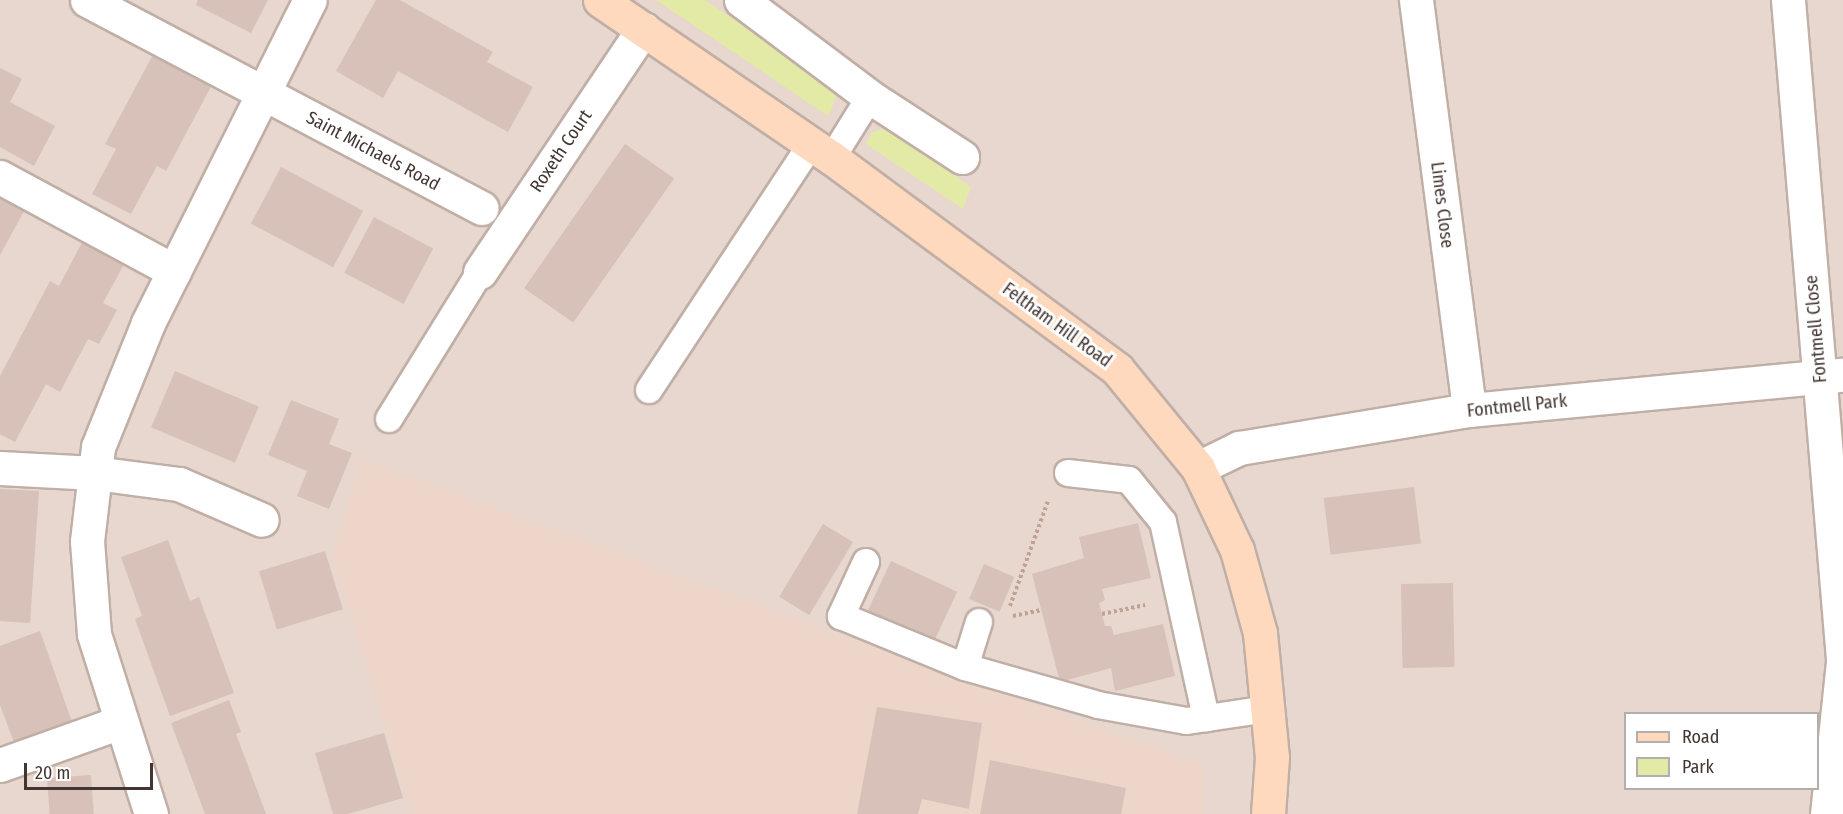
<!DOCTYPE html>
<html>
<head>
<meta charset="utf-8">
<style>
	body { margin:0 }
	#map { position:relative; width:1843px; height:814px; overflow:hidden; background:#f2e7e1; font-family:"Fira Sans Condensed",sans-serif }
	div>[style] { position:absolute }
	.residential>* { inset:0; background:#e7d7ce }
	.education>* { inset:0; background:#edd6c9 }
	.green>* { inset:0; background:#e3eaa6 }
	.building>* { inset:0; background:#d7c1b9; transform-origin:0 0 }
	.path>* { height:4px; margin-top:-2px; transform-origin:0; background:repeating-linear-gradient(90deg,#c1a193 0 3px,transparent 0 6px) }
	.roads { filter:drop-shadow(2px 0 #c0afa6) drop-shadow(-2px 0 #c0afa6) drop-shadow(0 2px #c0afa6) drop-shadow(0 -2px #c0afa6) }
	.lane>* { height:26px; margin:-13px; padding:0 13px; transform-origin:13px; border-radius:13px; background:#fff }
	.street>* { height:33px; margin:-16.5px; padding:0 16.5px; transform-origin:16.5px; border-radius:16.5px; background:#fff }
	.secondary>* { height:33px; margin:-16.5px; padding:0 16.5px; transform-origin:16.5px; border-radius:16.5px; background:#ffd9be }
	span { translate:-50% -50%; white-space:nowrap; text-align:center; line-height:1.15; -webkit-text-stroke:6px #fff; paint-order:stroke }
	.street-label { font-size:18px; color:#433632 }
	.legend { position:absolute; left:1624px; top:712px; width:195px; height:78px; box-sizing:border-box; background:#fff; border:2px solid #b4afad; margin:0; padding:8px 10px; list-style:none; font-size:18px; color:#433632 }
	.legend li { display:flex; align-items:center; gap:12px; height:30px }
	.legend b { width:30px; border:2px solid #b4afad }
	.scale { position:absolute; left:24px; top:763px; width:129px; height:27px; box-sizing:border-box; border:3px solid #433632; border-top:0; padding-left:8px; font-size:18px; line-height:21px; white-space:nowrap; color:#433632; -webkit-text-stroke:4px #fff; paint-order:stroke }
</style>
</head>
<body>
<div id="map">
	<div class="residential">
		<i style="clip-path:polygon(evenodd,0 0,1843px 0,1843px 814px,0 814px,0 0,1626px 714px,1818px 714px,1818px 788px,1626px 788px,1626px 714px)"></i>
	</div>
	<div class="education">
		<i style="clip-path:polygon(362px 458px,954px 677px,1205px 765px,1205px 814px,412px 814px,332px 554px)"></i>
	</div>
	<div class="green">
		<i style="clip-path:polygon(656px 0,705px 0,828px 84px,836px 98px,828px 116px)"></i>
		<i style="clip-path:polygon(889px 128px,971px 187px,963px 209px,866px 144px,872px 132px)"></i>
	</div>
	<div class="building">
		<i style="clip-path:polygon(198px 0,268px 0,251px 33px,196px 5px)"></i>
		<i style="clip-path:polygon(376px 0,400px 0,493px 52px,487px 62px,533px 87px,508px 132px,398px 71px,383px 98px,336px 71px)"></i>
		<i style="clip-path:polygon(155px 51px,214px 81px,166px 171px,157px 166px,131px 214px,92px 194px,116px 149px,105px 144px)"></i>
		<i style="clip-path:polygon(0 68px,22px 79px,10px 102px,55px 126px,34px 166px,0 147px)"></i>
		<i style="left:625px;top:144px;width:60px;height:176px;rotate:35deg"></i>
		<i style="left:281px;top:167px;width:93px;height:64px;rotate:28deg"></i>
		<i style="clip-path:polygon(0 198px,24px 211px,0 255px)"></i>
		<i style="left:374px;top:217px;width:67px;height:63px;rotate:28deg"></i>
		<i style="clip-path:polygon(86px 235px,128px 257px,103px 303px,117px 310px,99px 344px,88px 339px,60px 392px,46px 384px,15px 442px,0 434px,0 376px,50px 281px,59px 286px)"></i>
		<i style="left:175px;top:371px;width:91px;height:61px;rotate:23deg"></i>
		<i style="clip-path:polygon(291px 400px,339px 419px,329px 444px,352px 453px,329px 509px,297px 496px,307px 471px,268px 455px)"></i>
		<i style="left:1414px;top:487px;width:57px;height:91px;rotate:83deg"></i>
		<i style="clip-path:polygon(0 489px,39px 491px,30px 623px,0 621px)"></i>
		<i style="clip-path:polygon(1138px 523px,1151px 578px,1102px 589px,1105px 600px,1099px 603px,1105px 626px,1111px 626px,1114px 635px,1163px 624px,1175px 676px,1115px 691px,1111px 668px,1060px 682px,1032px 574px,1084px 558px,1079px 537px)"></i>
		<i style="left:823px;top:524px;width:35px;height:85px;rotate:31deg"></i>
		<i style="clip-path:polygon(168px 540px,190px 601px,199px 597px,234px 693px,170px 716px,135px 619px,142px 616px,121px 557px)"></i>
		<i style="left:325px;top:551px;width:61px;height:69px;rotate:73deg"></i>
		<i style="left:891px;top:561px;width:73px;height:64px;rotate:25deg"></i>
		<i style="left:984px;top:564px;width:33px;height:38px;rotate:23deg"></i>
		<i style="left:1453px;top:583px;width:84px;height:52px;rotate:89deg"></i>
		<i style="clip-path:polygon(40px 631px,73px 725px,15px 745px,0 705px,0 646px)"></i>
		<i style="clip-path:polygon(229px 700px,241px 732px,236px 734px,266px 814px,205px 814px,171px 723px)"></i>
		<i style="clip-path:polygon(877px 707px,982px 723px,969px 809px,922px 799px,918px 814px,857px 814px)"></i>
		<i style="clip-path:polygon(384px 733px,403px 798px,348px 814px,333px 814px,315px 753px)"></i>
		<i style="clip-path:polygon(990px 760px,1126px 788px,1121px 814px,980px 814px)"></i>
		<i style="left:91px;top:775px;width:39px;height:44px;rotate:86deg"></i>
	</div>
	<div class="path">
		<i style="left:1010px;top:606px;width:112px;rotate:-70.1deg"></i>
		<i style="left:1102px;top:614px;width:44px;rotate:-11.8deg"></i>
		<i style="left:1013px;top:616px;width:29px;rotate:-12deg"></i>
	</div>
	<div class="roads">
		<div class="lane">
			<i style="left:832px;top:158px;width:72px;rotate:-58.1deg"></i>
			<i style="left:649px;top:390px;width:295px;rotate:-56.6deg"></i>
			<i style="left:389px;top:419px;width:173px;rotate:-58.2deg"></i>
			<i style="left:1068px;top:473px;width:61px;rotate:6.5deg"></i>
			<i style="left:1129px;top:480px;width:54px;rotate:51deg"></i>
			<i style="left:1163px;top:522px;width:201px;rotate:77.6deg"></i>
			<i style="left:866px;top:562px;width:60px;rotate:114.8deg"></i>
			<i style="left:841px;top:616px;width:134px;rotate:22.4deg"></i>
			<i style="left:965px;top:667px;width:138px;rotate:15.9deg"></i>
			<i style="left:1098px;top:705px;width:90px;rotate:10.2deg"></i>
			<i style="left:1187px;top:721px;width:81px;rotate:-8.5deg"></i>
			<i style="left:965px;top:667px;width:47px;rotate:-72.7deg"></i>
		</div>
		<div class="street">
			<i style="left:87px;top:0;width:446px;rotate:27.8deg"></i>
			<i style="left:741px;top:0;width:161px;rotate:36.9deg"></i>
			<i style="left:870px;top:97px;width:110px;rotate:33.1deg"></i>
			<i style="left:1416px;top:0;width:413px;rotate:82.6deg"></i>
			<i style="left:1788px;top:0;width:661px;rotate:85.23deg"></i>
			<i style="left:0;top:177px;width:198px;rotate:28.4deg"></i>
			<i style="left:480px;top:272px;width:293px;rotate:-56.1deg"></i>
			<i style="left:0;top:468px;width:95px;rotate:3deg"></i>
			<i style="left:95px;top:473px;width:85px;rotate:7.5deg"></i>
			<i style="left:179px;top:484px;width:90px;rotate:23.4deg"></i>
			<i style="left:1198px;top:468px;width:46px;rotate:-26deg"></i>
			<i style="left:1239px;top:448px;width:233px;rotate:-9.4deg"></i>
			<i style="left:1469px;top:410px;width:374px;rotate:-5.4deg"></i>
			<i style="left:0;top:765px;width:128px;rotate:-19.6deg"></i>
			<i style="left:151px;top:814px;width:189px;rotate:-107.6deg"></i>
			<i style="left:94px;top:634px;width:93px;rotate:-94.3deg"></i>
			<i style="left:87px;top:541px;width:95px;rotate:-83.3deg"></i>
			<i style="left:98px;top:447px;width:134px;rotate:-68deg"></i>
			<i style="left:148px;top:323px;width:361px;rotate:-63.4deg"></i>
			<i style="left:1827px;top:814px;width:153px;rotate:-84deg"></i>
		</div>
		<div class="secondary">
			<i style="left:600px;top:0;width:281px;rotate:34.3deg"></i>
			<i style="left:832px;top:158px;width:355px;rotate:36.5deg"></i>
			<i style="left:1117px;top:369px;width:128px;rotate:50.7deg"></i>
			<i style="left:1198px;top:468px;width:91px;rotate:64.6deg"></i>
			<i style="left:1237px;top:550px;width:86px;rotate:74.5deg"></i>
			<i style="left:1260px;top:633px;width:125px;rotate:84.5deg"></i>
			<i style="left:1272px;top:757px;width:57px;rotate:94deg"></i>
		</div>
	</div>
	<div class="street-label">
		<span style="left:373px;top:151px;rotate:28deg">Saint Michaels Road</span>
		<span style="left:561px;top:151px;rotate:-56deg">Roxeth Court</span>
		<span style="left:1442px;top:205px;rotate:83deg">Limes Close</span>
		<span style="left:1057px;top:325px;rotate:36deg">Feltham Hill Road</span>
		<span style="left:1816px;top:329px;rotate:-95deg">Fontmell Close</span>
		<span style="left:1517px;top:406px;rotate:-6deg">Fontmell Park</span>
	</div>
	<ul class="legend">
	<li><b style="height:8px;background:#ffd9be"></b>Road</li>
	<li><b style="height:16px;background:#e3eaa6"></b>Park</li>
	</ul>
	<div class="scale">20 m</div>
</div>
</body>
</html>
